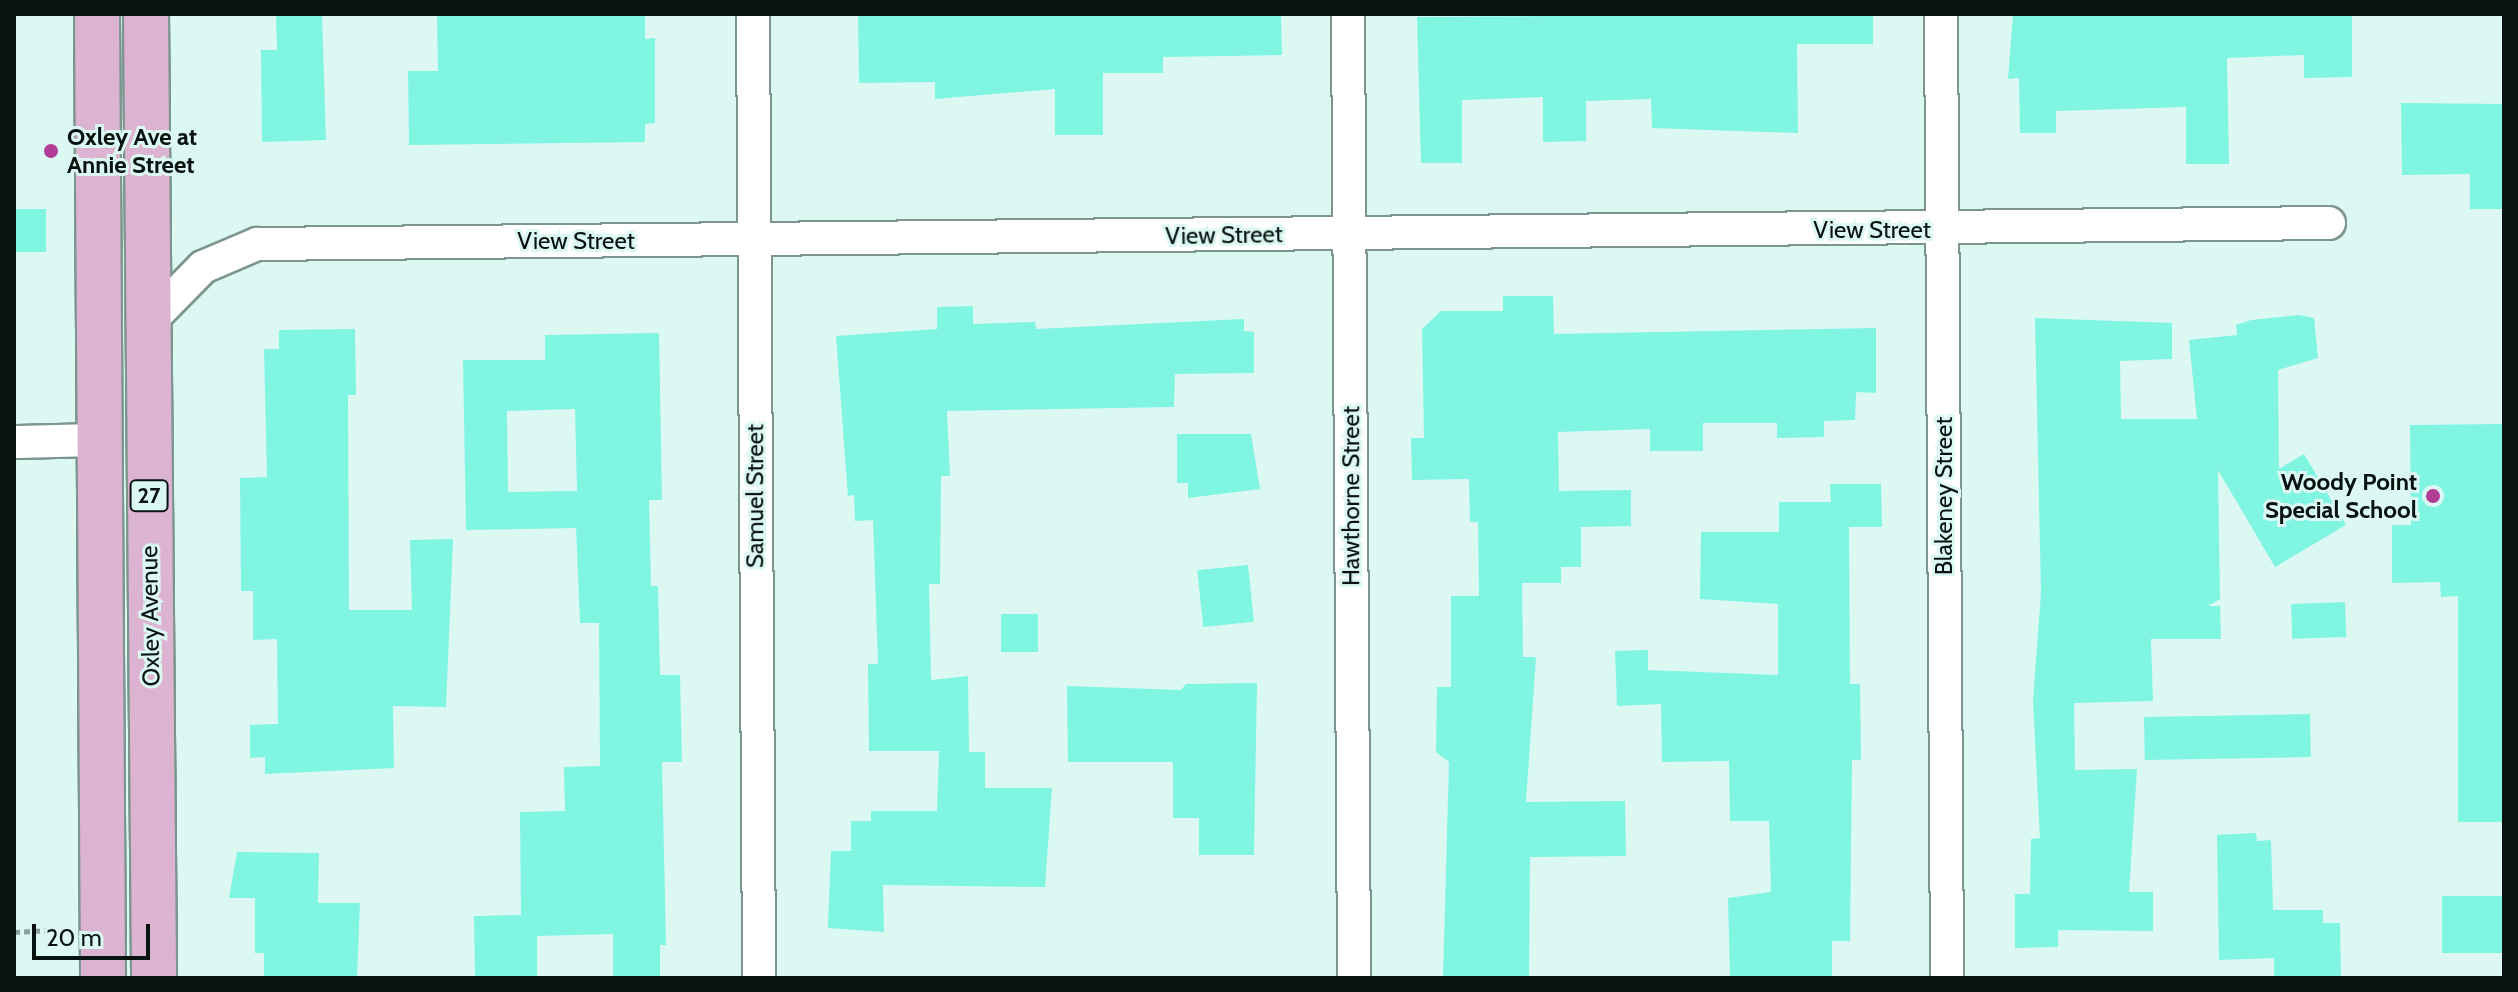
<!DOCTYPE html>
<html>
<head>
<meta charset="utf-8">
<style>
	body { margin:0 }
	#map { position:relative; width:2518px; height:992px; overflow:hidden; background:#dcf8f2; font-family:Cabin,sans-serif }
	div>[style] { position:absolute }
	.building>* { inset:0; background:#80f5e1; transform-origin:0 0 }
	.path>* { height:5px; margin-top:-2.5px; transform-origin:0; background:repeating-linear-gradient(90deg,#8ba09c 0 6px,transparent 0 10px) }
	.roads { filter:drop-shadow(2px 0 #7c958f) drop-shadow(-2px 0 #7c958f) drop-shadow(0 2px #7c958f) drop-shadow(0 -2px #7c958f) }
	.street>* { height:32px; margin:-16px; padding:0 16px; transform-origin:16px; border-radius:16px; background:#fff }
	.primary>* { height:44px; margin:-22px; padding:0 22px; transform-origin:22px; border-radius:22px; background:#dcb3d0 }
	.dots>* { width:22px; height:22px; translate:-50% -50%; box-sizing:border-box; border:4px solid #dcf8f2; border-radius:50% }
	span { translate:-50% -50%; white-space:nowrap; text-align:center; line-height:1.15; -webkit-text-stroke:6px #dcf8f2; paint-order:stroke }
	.shield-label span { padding:2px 6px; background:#dcf8f2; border:2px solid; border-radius:6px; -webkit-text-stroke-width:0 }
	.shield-label { font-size:22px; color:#081210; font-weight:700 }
	.poi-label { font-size:24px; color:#081210; font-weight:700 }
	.left { translate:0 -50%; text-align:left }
	.right { translate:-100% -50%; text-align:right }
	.street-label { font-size:24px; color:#081210 }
	.frame { position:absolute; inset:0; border:16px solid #081210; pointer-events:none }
	.scale { position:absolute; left:32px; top:924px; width:118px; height:36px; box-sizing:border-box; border:4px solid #081210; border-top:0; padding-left:10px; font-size:24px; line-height:28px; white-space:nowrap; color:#081210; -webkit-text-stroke:6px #dcf8f2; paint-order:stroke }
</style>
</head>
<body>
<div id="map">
	<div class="building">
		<i style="clip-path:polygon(276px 14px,322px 14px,326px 140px,262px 142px,261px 50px,277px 50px)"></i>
		<i style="clip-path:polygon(645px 14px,645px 39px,655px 38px,655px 123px,645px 124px,645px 142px,409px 145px,408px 71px,438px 71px,437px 15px)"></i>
		<i style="clip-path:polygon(858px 14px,1281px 14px,1282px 55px,1163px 57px,1163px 73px,1103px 73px,1103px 135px,1055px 135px,1055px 89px,935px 99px,935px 82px,859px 83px)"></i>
		<i style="clip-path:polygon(1873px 14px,1873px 44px,1797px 44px,1798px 133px,1652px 128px,1651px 99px,1586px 101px,1586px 141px,1543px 142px,1543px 97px,1462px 100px,1462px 163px,1421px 163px,1417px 17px)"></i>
		<i style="clip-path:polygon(2013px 14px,2352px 14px,2352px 77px,2304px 78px,2304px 55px,2227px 58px,2229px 164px,2186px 164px,2186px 107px,2056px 111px,2056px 133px,2020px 133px,2019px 78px,2008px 79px)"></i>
		<i style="clip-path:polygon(2401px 103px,2504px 104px,2504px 209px,2470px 209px,2470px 174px,2402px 175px)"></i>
		<i style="left:14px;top:209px;width:32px;height:43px"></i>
		<i style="clip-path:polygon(1503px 296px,1553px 296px,1554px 334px,1876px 328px,1876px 393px,1856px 392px,1855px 420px,1824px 421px,1824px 437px,1777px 438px,1777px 423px,1703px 423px,1703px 451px,1650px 451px,1650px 429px,1558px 432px,1559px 491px,1631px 490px,1631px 526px,1581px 527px,1581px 567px,1561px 567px,1561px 583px,1522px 583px,1523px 657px,1536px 657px,1526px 802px,1625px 801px,1626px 856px,1530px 857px,1529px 978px,1443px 978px,1449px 762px,1436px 752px,1437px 687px,1451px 687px,1451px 596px,1479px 596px,1478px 522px,1470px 522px,1469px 479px,1412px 480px,1411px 438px,1424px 438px,1422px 329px,1441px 311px,1503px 311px)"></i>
		<i style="clip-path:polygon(973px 306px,973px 324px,1035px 322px,1036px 329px,1244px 319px,1244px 331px,1254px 332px,1254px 373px,1175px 374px,1174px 407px,947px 411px,950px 476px,941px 476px,940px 584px,929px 584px,931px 680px,968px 676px,969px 752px,985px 752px,985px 788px,1052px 788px,1045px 887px,883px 885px,884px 932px,828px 928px,831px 851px,851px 851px,851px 821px,871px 821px,871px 811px,937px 811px,939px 751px,869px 751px,868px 664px,878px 664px,873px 520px,855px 521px,854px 495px,848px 496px,836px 336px,937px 329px,937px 307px)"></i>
		<i style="clip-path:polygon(2299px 315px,2314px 318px,2318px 358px,2278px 370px,2279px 469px,2304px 454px,2346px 525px,2275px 567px,2218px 470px,2220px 599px,2208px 606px,2220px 606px,2221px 639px,2151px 639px,2153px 701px,2074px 703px,2075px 770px,2137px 769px,2129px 892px,2153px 892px,2153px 931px,2058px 930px,2058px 947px,2015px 948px,2015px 894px,2030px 894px,2031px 839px,2040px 838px,2033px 700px,2041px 593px,2035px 318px,2172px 323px,2172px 359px,2120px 361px,2121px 419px,2197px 419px,2189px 340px,2237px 335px,2236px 325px,2251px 320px)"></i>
		<i style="clip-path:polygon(355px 329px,356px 395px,348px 395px,349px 610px,412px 610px,410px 540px,453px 539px,446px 707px,393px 706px,394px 768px,265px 774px,265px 757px,250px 758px,250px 725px,278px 724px,277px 639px,253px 640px,253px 591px,241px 591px,240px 478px,267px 477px,264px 349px,279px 349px,279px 330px)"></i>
		<i style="clip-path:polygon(evenodd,659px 333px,662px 500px,649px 500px,651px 586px,658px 586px,660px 675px,680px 675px,682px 762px,662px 762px,666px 945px,660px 945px,660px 978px,613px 978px,613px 934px,537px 936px,537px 978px,475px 978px,474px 916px,521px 915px,520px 812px,565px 811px,564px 767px,600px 766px,599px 623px,580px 623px,576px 528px,466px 530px,463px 360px,545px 360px,545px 335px,659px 333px,575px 409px,577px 491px,508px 492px,507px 411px,575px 409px)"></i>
		<i style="clip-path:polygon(2504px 424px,2504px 822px,2458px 822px,2458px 596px,2441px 597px,2440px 582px,2392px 583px,2392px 525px,2411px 525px,2410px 425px)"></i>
		<i style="clip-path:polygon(1177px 434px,1251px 434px,1260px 489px,1188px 498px,1188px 483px,1177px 483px)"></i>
		<i style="clip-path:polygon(1830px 484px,1881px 484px,1882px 527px,1849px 527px,1850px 684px,1860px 684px,1861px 760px,1852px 760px,1850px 941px,1832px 941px,1832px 978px,1730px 978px,1728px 898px,1771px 892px,1769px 821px,1730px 821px,1729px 761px,1662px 762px,1661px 704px,1617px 706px,1615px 651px,1648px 650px,1648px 670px,1778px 675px,1778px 604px,1700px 599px,1701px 532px,1779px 532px,1779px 502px,1831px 502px)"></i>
		<i style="left:1248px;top:565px;width:57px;height:51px;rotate:84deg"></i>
		<i style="left:2345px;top:602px;width:35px;height:54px;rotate:88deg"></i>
		<i style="left:1001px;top:614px;width:37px;height:38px"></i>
		<i style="clip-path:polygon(1257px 683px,1254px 855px,1199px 855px,1199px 818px,1173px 818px,1173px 762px,1068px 762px,1067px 686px,1181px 690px,1186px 684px)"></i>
		<i style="left:2310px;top:714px;width:43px;height:166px;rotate:89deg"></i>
		<i style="clip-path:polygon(2256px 833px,2257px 841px,2271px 840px,2273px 910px,2323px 910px,2323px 923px,2340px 923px,2341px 978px,2274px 978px,2274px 958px,2219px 960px,2217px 835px)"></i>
		<i style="clip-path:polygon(237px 852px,319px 853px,318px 903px,360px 903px,357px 978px,264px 978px,264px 953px,255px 953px,255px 898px,229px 898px)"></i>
		<i style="left:2442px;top:896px;width:62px;height:57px"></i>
	</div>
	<div class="path">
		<i style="left:14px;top:932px;width:34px;rotate:-3deg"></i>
	</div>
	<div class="roads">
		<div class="street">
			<i style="left:753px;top:14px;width:964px;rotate:89.64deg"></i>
			<i style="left:1348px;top:14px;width:964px;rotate:89.64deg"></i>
			<i style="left:1941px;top:14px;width:964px;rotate:89.64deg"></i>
			<i style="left:147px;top:324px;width:80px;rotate:-45.5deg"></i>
			<i style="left:203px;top:267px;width:59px;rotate:-23.1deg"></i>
			<i style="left:257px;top:244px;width:2072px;rotate:-0.58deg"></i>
			<i style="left:14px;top:442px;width:84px;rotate:-1.4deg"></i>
		</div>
		<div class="primary">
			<i style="left:97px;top:14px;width:964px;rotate:89.64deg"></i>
			<i style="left:146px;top:14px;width:964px;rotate:89.52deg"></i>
		</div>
	</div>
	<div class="dots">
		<i style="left:51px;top:151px;background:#b13d96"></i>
		<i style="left:2433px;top:496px;background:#b13d96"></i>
	</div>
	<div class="shield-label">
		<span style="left:149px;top:496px">27</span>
	</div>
	<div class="poi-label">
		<span class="left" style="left:67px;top:151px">Oxley Ave at<br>Annie Street</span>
		<span class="right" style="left:2417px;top:496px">Woody Point<br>Special School</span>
	</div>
	<div class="street-label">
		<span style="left:1872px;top:230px">View Street</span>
		<span style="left:1224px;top:235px;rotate:-1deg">View Street</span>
		<span style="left:576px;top:241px">View Street</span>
		<span style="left:755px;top:496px;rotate:-90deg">Samuel Street</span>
		<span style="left:1351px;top:496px;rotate:-90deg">Hawthorne Street</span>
		<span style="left:1944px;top:496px;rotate:-90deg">Blakeney Street</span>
		<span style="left:150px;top:616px;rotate:-91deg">Oxley Avenue</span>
	</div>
	<div class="frame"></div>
	<div class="scale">20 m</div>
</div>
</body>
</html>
